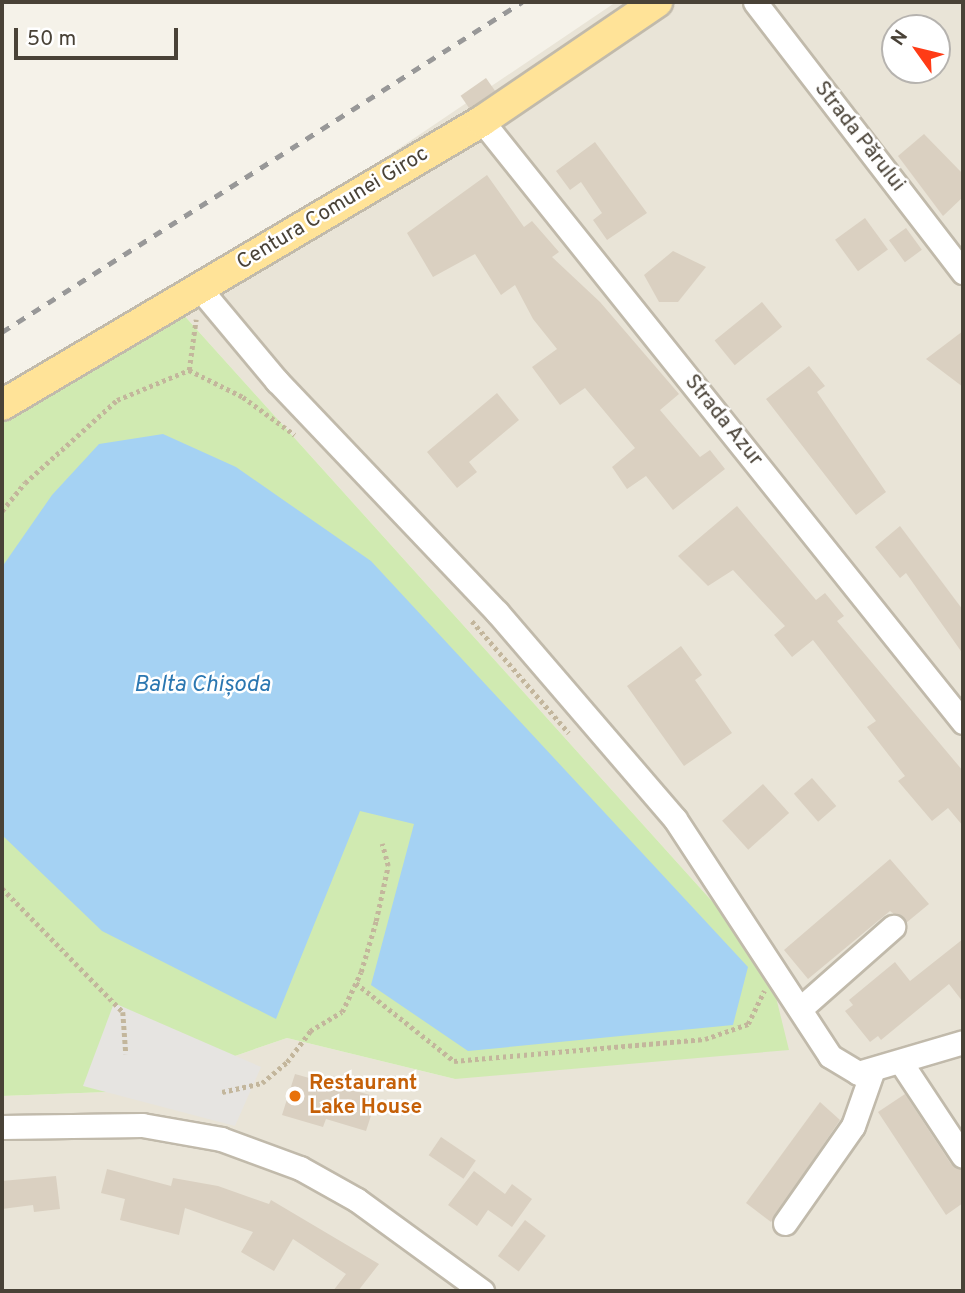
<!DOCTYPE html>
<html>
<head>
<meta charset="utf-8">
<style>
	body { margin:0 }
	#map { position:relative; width:965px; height:1293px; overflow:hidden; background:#f5f2e9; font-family:Overpass,sans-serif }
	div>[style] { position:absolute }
	.residential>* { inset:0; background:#e9e4d7 }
	.green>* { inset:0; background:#d0eab1 }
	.parking>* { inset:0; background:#e6e4e1 }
	.water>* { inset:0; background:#a5d2f3 }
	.building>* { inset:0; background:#dad0c1; transform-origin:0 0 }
	.path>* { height:4.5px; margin-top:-2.25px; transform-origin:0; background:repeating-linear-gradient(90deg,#c3b69c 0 3.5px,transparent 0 7px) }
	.roads { filter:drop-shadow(2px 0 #c1baab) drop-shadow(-2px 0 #c1baab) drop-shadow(0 2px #c1baab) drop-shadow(0 -2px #c1baab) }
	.minor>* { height:23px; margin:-11.5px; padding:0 11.5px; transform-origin:11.5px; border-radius:11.5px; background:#fff }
	.major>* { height:30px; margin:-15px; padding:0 15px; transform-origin:15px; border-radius:15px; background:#ffe398 }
	.rail>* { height:5px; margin-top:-2.5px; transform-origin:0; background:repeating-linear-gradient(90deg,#989898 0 9px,transparent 0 18px) }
	.dots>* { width:19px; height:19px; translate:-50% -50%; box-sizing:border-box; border:4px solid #fff; border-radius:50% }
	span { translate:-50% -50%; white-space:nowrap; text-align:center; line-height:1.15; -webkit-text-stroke:5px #fff; paint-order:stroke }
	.street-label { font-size:21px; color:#494237 }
	.food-label { font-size:21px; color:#c56008; font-weight:700 }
	.left { translate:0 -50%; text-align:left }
	.water-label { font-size:23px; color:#2b77b1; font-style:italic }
	.frame { position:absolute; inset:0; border:4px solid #494237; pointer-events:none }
	.north { position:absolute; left:881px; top:14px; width:70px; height:70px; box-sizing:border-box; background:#fff; border:2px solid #b6b3af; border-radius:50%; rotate:304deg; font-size:19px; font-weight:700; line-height:28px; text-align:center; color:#494237 }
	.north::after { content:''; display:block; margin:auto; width:24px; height:32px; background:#ff3b16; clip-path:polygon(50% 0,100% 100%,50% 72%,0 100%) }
	.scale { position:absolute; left:14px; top:28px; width:164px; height:32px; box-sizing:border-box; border:4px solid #494237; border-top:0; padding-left:9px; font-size:21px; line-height:24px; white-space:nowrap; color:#494237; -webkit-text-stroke:5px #fff; paint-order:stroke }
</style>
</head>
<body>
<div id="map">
	<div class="residential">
		<i style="clip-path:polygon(evenodd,616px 2px,963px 2px,963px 1291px,2px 1291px,2px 1096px,133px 1091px,287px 1038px,455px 1079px,738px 930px,172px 302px,616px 2px,895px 28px,937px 28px,937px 70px,895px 70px,895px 28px)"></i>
	</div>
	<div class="green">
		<i style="clip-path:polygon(172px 302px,738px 930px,773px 985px,789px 1050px,455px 1079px,287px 1038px,133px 1091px,2px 1096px,2px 414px)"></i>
	</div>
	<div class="parking">
		<i style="clip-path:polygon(114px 1003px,261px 1067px,235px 1126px,83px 1086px)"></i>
	</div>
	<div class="water">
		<i style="clip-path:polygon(163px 434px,236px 467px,371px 561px,748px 967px,733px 1025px,468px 1051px,371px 985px,414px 824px,360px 811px,276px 1019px,102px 931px,2px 835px,2px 567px,52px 495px,99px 444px)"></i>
	</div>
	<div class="building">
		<i style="left:486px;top:78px;width:16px;height:31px;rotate:55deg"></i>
		<i style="clip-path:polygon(924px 134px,963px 174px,963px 197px,943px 216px,898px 156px)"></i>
		<i style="clip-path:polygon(595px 142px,647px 213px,607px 240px,593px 220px,602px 213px,581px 182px,570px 190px,556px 171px)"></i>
		<i style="clip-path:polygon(487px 175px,524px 227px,532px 221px,559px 252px,552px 257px,600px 302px,679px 394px,660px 410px,700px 457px,710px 450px,725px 469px,673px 510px,646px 476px,627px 489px,612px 467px,635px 448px,585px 388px,560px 405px,532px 367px,557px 349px,533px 319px,515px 285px,501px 295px,475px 254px,433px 277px,407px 233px)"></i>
		<i style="left:865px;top:218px;width:39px;height:37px;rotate:54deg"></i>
		<i style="left:906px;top:228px;width:27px;height:21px;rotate:54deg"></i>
		<i style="clip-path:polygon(673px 251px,706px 267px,678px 302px,659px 302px,644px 275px)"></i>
		<i style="left:762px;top:302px;width:32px;height:61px;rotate:51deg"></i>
		<i style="clip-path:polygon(963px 331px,963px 387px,926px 359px)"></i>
		<i style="clip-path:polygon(809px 366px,825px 386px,817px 392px,886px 492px,856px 515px,766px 399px)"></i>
		<i style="clip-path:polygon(497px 393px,519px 420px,469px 462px,477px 472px,457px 488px,427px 452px)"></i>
		<i style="clip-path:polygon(737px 506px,816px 600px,825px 593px,844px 616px,837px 621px,963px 771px,963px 826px,948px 808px,932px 821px,898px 781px,905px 776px,867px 727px,876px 721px,813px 640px,792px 657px,774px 635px,785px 626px,733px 570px,708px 586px,678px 556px)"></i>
		<i style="clip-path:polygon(900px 526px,963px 610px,963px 654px,906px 573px,900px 578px,875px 547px)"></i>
		<i style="clip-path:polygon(681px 646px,702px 675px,695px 680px,732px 733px,684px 766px,627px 686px)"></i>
		<i style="left:812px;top:778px;width:37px;height:24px;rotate:49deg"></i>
		<i style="left:763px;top:784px;width:39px;height:55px;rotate:48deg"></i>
		<i style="clip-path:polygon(890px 859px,929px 904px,906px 923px,890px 911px,808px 979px,784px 950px)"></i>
		<i style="clip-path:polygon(963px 939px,963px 1002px,949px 984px,881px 1040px,878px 1036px,870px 1042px,845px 1011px,853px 1005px,849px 1000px,895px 962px,910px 981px)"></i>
		<i style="clip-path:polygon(295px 1074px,377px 1097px,366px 1131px,326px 1119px,323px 1127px,282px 1115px)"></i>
		<i style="clip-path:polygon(905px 1094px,951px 1164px,963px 1170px,963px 1203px,946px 1215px,878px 1112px)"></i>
		<i style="clip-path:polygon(820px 1102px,840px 1120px,771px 1222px,746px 1203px)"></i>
		<i style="left:441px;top:1137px;width:42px;height:22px;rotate:34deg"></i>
		<i style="clip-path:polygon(107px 1169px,171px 1186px,173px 1178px,218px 1186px,269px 1204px,271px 1200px,379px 1264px,358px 1291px,333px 1291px,346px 1274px,293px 1239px,274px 1271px,241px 1252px,253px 1232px,185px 1208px,179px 1235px,120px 1220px,125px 1199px,101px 1193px)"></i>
		<i style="clip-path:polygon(474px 1171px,505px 1194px,512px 1184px,532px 1199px,512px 1227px,488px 1210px,477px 1226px,448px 1205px)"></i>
		<i style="clip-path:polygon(56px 1176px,60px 1209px,34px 1212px,33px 1205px,2px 1209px,2px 1181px)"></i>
		<i style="left:525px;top:1220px;width:26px;height:45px;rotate:37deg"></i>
	</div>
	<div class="path">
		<i style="left:189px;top:370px;width:51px;rotate:-82.2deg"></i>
		<i style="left:2px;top:511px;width:36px;rotate:-51deg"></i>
		<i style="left:25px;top:483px;width:124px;rotate:-42.1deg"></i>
		<i style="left:117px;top:400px;width:78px;rotate:-22.6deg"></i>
		<i style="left:189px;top:370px;width:60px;rotate:26.6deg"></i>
		<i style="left:243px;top:397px;width:64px;rotate:36.2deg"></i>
		<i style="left:472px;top:621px;width:148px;rotate:49.1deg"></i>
		<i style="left:2px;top:888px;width:173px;rotate:45.7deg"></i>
		<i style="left:123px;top:1012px;width:42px;rotate:85.9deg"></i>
		<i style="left:356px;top:983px;width:125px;rotate:38.5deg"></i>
		<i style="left:454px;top:1061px;width:252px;rotate:-5deg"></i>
		<i style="left:705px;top:1039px;width:46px;rotate:-19.2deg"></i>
		<i style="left:748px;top:1024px;width:37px;rotate:-64deg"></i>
		<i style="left:222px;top:1092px;width:41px;rotate:-12.7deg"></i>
		<i style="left:262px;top:1083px;width:33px;rotate:-40deg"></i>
		<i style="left:287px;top:1062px;width:39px;rotate:-53deg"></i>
		<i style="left:310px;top:1031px;width:37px;rotate:-31deg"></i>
		<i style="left:342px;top:1012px;width:44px;rotate:-64.6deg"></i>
		<i style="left:361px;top:972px;width:53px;rotate:-73.6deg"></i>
		<i style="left:376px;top:921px;width:56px;rotate:-77.7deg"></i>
		<i style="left:388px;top:866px;width:23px;rotate:-105deg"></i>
	</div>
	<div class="roads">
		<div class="minor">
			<i style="left:755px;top:2px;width:341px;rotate:52.4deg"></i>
			<i style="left:482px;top:121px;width:770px;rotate:51.33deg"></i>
			<i style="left:200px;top:289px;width:120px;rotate:50.1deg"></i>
			<i style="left:277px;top:381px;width:319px;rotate:46.4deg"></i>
			<i style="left:497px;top:612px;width:273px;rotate:49.3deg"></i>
			<i style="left:675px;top:819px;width:283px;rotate:56.8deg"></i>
			<i style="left:830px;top:1056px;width:33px;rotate:31deg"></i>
			<i style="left:858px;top:1073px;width:109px;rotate:-16.4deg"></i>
			<i style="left:801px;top:1008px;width:123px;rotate:-41.4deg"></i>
			<i style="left:902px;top:1064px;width:110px;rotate:56.5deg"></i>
			<i style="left:2px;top:1127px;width:140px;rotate:-0.8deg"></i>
			<i style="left:142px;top:1125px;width:80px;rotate:10deg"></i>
			<i style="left:221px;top:1139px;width:84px;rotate:20.2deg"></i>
			<i style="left:300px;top:1168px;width:65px;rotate:29.3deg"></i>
			<i style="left:357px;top:1200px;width:155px;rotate:36.1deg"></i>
			<i style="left:785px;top:1223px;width:118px;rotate:-55deg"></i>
			<i style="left:853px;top:1126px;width:57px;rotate:-70.6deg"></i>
		</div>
		<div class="major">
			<i style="left:2px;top:405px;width:558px;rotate:-30.61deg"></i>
			<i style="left:482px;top:121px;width:212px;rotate:-34.2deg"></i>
		</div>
	</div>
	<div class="rail">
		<i style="left:2px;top:332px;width:616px;rotate:-32.4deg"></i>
	</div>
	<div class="dots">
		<i style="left:295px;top:1096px;background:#e8710a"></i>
	</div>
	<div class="street-label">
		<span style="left:859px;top:137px;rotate:52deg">Strada Părului</span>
		<span style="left:333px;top:209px;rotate:-31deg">Centura Comunei Giroc</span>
		<span style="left:723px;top:421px;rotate:51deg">Strada Azur</span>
	</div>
	<div class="food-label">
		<span class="left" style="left:309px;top:1096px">Restaurant<br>Lake House</span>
	</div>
	<div class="water-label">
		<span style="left:202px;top:686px">Balta Chișoda</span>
	</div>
	<div class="frame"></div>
	<div class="north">N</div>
	<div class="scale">50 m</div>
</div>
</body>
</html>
